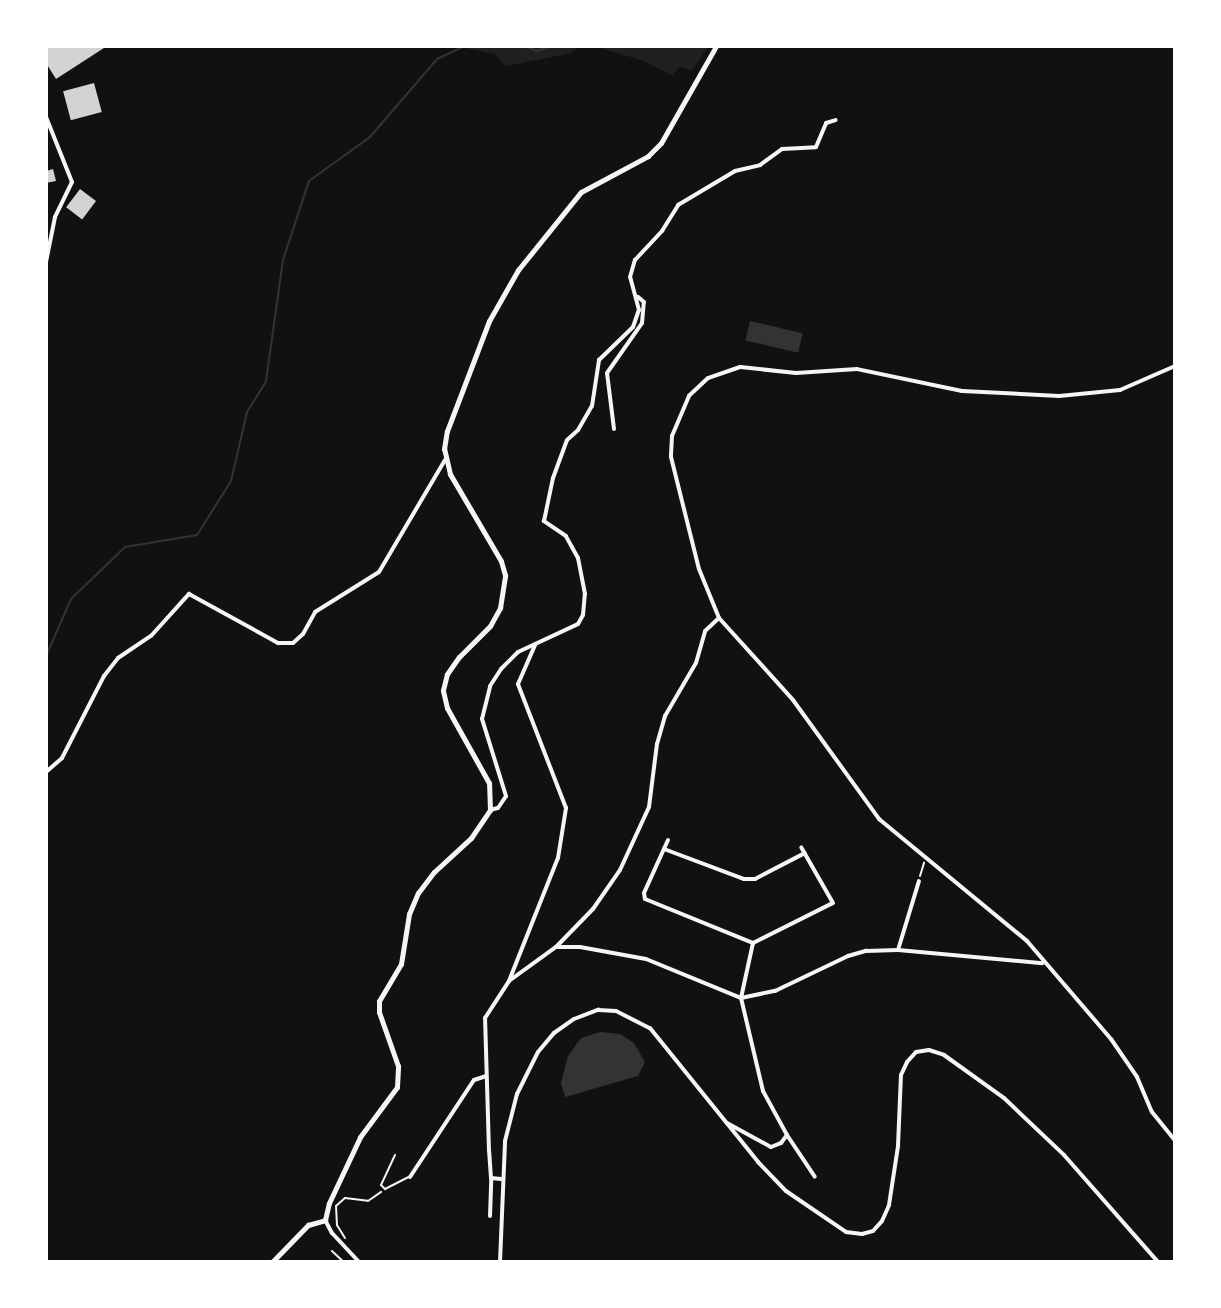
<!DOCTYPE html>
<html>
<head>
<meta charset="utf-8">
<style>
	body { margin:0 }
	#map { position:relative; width:1221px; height:1308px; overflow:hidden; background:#111; font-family:Spectral,serif }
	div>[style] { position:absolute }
	.green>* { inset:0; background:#202020 }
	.water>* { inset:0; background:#333; transform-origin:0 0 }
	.stream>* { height:2px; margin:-1px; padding:0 1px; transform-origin:1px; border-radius:1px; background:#333 }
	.building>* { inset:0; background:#d3d3d3; transform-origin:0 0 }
	.path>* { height:2px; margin:-1px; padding:0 1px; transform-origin:1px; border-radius:1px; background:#f5f5f5 }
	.service>* { height:2px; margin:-1px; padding:0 1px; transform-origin:1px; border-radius:1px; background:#f5f5f5 }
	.minor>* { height:4px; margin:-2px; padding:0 2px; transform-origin:2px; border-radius:2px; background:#f5f5f5 }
	.tertiary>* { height:4px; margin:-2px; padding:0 2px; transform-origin:2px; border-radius:2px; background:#f5f5f5 }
	.secondary>* { height:5px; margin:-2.5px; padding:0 2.5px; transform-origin:2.5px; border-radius:2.5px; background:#f5f5f5 }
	span { translate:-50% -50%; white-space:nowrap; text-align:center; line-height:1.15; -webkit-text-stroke:7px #fff; paint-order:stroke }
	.frame { position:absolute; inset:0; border:48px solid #fff; pointer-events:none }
</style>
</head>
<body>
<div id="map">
	<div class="green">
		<i style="clip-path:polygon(455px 46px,582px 46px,568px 54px,505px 66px,495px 54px)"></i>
		<i style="clip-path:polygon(594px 46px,709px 46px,692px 70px,679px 67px,673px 76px,644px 61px)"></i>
	</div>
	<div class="water">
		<i style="left:750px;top:321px;width:54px;height:20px;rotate:13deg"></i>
		<i style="clip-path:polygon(600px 1032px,620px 1034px,634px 1043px,645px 1062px,638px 1076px,565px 1097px,561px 1083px,568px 1056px,581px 1038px)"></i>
	</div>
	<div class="stream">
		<i style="left:524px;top:46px;width:14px;rotate:21deg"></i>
		<i style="left:537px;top:51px;width:16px;rotate:-18deg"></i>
		<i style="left:46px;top:656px;width:62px;rotate:-66.3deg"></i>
		<i style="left:71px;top:599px;width:75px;rotate:-43.9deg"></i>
		<i style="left:125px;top:547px;width:73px;rotate:-9.5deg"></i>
		<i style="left:197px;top:535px;width:64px;rotate:-57.8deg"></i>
		<i style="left:231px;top:481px;width:71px;rotate:-76.9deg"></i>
		<i style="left:247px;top:412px;width:36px;rotate:-58deg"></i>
		<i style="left:266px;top:381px;width:122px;rotate:-82deg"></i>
		<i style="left:283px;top:260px;width:83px;rotate:-71.8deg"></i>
		<i style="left:309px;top:181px;width:75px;rotate:-35.8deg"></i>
		<i style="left:370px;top:137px;width:103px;rotate:-49.3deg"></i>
		<i style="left:437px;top:59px;width:31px;rotate:-25deg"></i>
	</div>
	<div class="building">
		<i style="clip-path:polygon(46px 46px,102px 46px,104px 48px,56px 79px,46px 63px)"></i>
		<i style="left:94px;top:83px;width:30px;height:32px;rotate:75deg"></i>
		<i style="clip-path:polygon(53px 169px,56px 181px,46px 183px,46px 171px)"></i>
		<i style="left:80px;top:189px;width:20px;height:23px;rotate:37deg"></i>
	</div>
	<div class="path">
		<i style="left:920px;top:876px;width:14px;rotate:-73deg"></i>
		<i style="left:345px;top:1238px;width:15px;rotate:-122deg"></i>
		<i style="left:337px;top:1225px;width:19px;rotate:-93deg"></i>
		<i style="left:336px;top:1206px;width:12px;rotate:-42deg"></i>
		<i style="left:345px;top:1198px;width:23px;rotate:7deg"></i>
		<i style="left:368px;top:1201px;width:16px;rotate:-35deg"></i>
	</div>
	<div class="service">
		<i style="left:395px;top:1155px;width:33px;rotate:115deg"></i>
		<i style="left:381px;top:1185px;width:6px;rotate:45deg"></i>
		<i style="left:385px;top:1189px;width:27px;rotate:-27deg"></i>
		<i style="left:332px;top:1251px;width:16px;rotate:43deg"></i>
	</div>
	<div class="minor">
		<i style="left:46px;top:117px;width:70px;rotate:68.2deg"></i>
		<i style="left:72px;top:182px;width:39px;rotate:116deg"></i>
		<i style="left:55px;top:217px;width:46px;rotate:101.3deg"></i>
		<i style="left:1175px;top:366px;width:60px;rotate:156.4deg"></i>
		<i style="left:1120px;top:390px;width:61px;rotate:174.4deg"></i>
		<i style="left:1059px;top:396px;width:97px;rotate:-177deg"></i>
		<i style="left:962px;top:391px;width:107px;rotate:-168.2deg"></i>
		<i style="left:857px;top:369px;width:61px;rotate:176.2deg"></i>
		<i style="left:796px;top:373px;width:56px;rotate:-173.9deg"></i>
		<i style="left:740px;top:367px;width:34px;rotate:161deg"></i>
		<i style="left:708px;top:378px;width:26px;rotate:137deg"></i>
		<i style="left:689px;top:396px;width:43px;rotate:113deg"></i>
		<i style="left:672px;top:436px;width:21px;rotate:93deg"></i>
		<i style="left:671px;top:457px;width:115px;rotate:76deg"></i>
		<i style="left:699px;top:569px;width:53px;rotate:67.8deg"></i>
		<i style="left:719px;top:618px;width:110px;rotate:47.9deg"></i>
		<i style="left:793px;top:700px;width:147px;rotate:54.1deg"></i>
		<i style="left:879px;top:819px;width:192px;rotate:39.5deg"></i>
		<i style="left:1027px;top:941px;width:129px;rotate:49.4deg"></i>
		<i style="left:1111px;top:1039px;width:46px;rotate:55.6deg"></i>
		<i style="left:1137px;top:1077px;width:38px;rotate:67deg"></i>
		<i style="left:1152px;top:1112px;width:36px;rotate:51deg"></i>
		<i style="left:614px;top:429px;width:56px;rotate:-97.1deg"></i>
		<i style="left:607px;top:373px;width:61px;rotate:-55deg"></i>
		<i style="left:642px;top:323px;width:21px;rotate:-85deg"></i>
		<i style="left:644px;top:302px;width:8px;rotate:-140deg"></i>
		<i style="left:46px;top:772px;width:21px;rotate:-41deg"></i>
		<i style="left:62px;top:758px;width:92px;rotate:-62.9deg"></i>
		<i style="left:104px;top:676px;width:23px;rotate:-52deg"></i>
		<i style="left:118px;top:658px;width:40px;rotate:-34deg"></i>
		<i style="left:151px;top:636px;width:57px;rotate:-47.9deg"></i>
		<i style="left:189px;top:594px;width:102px;rotate:28.8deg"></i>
		<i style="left:278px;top:643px;width:15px"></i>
		<i style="left:293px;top:643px;width:13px;rotate:-42deg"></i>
		<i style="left:303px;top:634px;width:25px;rotate:-61deg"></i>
		<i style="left:315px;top:612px;width:75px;rotate:-32deg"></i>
		<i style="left:379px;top:572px;width:130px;rotate:-59.5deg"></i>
		<i style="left:668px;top:840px;width:58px;rotate:114.4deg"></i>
		<i style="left:644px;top:893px;width:6px;rotate:81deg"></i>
		<i style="left:645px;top:899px;width:117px;rotate:22.2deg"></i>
		<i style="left:753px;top:943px;width:89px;rotate:-26.6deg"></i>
		<i style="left:833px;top:903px;width:64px;rotate:-119.7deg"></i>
		<i style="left:664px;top:849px;width:85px;rotate:20.6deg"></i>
		<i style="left:744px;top:879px;width:11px"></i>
		<i style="left:755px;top:879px;width:56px;rotate:-27.5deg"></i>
		<i style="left:556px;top:947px;width:53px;rotate:-45.8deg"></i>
		<i style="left:593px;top:909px;width:47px;rotate:-55.3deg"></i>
		<i style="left:620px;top:870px;width:69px;rotate:-65.3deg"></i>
		<i style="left:649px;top:807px;width:64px;rotate:-82.8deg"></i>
		<i style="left:657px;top:744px;width:29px;rotate:-74deg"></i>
		<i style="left:665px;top:716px;width:61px;rotate:-59.7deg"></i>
		<i style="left:696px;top:663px;width:33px;rotate:-74deg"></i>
		<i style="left:705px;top:631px;width:19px;rotate:-43deg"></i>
		<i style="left:898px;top:950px;width:72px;rotate:-73.1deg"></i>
		<i style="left:509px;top:981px;width:132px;rotate:-68.3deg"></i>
		<i style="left:558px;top:858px;width:51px;rotate:-80.9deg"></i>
		<i style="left:566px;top:808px;width:133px;rotate:-111.2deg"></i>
		<i style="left:518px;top:684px;width:43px;rotate:-66.4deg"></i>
		<i style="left:727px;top:1123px;width:50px;rotate:28.6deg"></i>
		<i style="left:771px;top:1147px;width:11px;rotate:-22deg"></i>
		<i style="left:781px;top:1143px;width:10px;rotate:-53deg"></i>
		<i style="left:787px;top:1135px;width:50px;rotate:-118.6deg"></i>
		<i style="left:763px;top:1091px;width:96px;rotate:-103.3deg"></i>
		<i style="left:741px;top:998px;width:56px;rotate:-77.7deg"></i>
		<i style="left:787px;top:1135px;width:50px;rotate:56.3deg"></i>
		<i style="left:410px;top:1177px;width:116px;rotate:-56.6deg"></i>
		<i style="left:474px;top:1080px;width:13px;rotate:-18deg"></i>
		<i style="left:501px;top:1179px;width:10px;rotate:-174deg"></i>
		<i style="left:491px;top:1178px;width:27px;rotate:-94deg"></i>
		<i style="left:489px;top:1151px;width:133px;rotate:-91.7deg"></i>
		<i style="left:485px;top:1018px;width:44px;rotate:-57deg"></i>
		<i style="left:509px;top:981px;width:58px;rotate:-35.9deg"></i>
		<i style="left:556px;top:947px;width:24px"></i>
		<i style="left:580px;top:947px;width:67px;rotate:10.3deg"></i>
		<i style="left:646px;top:959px;width:103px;rotate:22.3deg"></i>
		<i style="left:741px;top:998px;width:35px;rotate:-12deg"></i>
		<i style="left:775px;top:991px;width:81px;rotate:-25.6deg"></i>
		<i style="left:848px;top:956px;width:19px;rotate:-16deg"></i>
		<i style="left:866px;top:951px;width:32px;rotate:-2deg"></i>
		<i style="left:898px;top:950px;width:145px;rotate:5.2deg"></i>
		<i style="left:490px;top:1216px;width:38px;rotate:-88deg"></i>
	</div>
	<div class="tertiary">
		<i style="left:490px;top:810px;width:8px;rotate:-14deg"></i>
		<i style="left:498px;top:808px;width:14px;rotate:-56deg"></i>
		<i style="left:506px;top:796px;width:81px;rotate:-107.3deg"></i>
		<i style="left:482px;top:719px;width:34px;rotate:-76deg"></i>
		<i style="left:490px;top:686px;width:20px;rotate:-57deg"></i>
		<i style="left:501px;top:669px;width:24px;rotate:-45deg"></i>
		<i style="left:518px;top:652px;width:66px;rotate:-25deg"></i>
		<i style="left:578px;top:624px;width:10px;rotate:-61deg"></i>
		<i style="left:583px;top:615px;width:21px;rotate:-85deg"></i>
		<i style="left:585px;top:594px;width:37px;rotate:-101deg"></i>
		<i style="left:578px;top:558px;width:25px;rotate:-119deg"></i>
		<i style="left:566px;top:536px;width:27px;rotate:-146deg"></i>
		<i style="left:544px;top:521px;width:44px;rotate:-78.2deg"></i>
		<i style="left:553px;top:478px;width:40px;rotate:-69.8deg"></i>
		<i style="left:567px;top:440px;width:15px;rotate:-42deg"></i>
		<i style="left:578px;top:430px;width:28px;rotate:-60deg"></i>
		<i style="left:592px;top:406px;width:47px;rotate:-81.3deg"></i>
		<i style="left:599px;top:360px;width:47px;rotate:-44.1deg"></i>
		<i style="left:633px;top:327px;width:18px;rotate:-71deg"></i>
		<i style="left:639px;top:310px;width:34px;rotate:-105deg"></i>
		<i style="left:630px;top:277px;width:18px;rotate:-74deg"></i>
		<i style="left:635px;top:260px;width:40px;rotate:-47deg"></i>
		<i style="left:662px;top:231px;width:31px;rotate:-58deg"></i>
		<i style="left:678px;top:205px;width:66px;rotate:-30.8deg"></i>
		<i style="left:735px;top:171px;width:26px;rotate:-13deg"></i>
		<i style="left:760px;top:165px;width:27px;rotate:-36deg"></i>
		<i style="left:782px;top:149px;width:34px;rotate:-3deg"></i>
		<i style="left:816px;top:147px;width:26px;rotate:-67deg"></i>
		<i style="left:826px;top:123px;width:10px;rotate:-17deg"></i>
		<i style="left:325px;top:1220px;width:15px;rotate:62deg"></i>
		<i style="left:332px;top:1233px;width:40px;rotate:47deg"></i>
		<i style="left:500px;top:1262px;width:121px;rotate:-87.6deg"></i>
		<i style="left:505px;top:1141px;width:49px;rotate:-75.7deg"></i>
		<i style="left:517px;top:1094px;width:47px;rotate:-63.4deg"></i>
		<i style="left:538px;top:1052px;width:25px;rotate:-50deg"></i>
		<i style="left:554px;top:1033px;width:24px;rotate:-35deg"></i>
		<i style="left:574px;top:1019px;width:26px;rotate:-21deg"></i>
		<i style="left:598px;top:1010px;width:18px;rotate:3deg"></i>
		<i style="left:616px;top:1011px;width:38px;rotate:27deg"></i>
		<i style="left:650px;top:1028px;width:172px;rotate:51.1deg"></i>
		<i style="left:758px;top:1162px;width:40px;rotate:46deg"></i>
		<i style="left:786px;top:1191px;width:73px;rotate:34.3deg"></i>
		<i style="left:846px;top:1232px;width:16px;rotate:7deg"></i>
		<i style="left:862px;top:1234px;width:11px;rotate:-15deg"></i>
		<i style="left:873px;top:1231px;width:13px;rotate:-48deg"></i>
		<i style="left:882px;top:1221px;width:17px;rotate:-66deg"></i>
		<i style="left:889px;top:1205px;width:60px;rotate:-81.3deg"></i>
		<i style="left:898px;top:1146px;width:71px;rotate:-87.6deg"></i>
		<i style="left:901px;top:1075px;width:14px;rotate:-65deg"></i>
		<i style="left:907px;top:1062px;width:13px;rotate:-48deg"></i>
		<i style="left:916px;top:1052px;width:13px;rotate:-9deg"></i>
		<i style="left:929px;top:1050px;width:16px;rotate:18deg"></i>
		<i style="left:944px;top:1055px;width:74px;rotate:35.6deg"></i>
		<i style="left:1004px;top:1098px;width:83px;rotate:43.5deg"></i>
		<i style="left:1064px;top:1155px;width:142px;rotate:48.7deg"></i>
	</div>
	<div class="secondary">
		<i style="left:272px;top:1262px;width:52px;rotate:-45.8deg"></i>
		<i style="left:308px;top:1225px;width:18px;rotate:-16deg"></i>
		<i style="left:325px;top:1220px;width:17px;rotate:-77deg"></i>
		<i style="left:329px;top:1203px;width:73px;rotate:-64.8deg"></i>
		<i style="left:360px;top:1137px;width:62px;rotate:-53.5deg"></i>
		<i style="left:397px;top:1087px;width:21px;rotate:-87deg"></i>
		<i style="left:398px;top:1066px;width:57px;rotate:-109.4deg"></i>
		<i style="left:379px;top:1012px;width:11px;rotate:-90deg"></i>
		<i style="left:379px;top:1001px;width:43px;rotate:-59.3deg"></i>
		<i style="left:401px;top:964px;width:51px;rotate:-80.9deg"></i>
		<i style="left:409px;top:914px;width:23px;rotate:-67deg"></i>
		<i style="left:418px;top:893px;width:26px;rotate:-53deg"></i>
		<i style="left:434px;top:872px;width:50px;rotate:-42.6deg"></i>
		<i style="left:471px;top:838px;width:34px;rotate:-56deg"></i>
		<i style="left:490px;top:810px;width:27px;rotate:-92deg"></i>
		<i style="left:489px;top:783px;width:86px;rotate:-119.2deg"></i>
		<i style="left:447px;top:708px;width:18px;rotate:-103deg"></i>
		<i style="left:443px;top:690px;width:16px;rotate:-76deg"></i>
		<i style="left:447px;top:674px;width:21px;rotate:-55deg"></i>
		<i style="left:459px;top:657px;width:44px;rotate:-45deg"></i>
		<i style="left:490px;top:626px;width:21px;rotate:-61deg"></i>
		<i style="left:500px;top:608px;width:33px;rotate:-81deg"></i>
		<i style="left:505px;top:575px;width:15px;rotate:-106deg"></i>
		<i style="left:501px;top:561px;width:101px;rotate:-120.4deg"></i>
		<i style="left:450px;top:474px;width:26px;rotate:-103deg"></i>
		<i style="left:444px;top:449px;width:18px;rotate:-81deg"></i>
		<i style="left:447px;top:431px;width:118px;rotate:-69.1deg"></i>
		<i style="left:489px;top:321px;width:59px;rotate:-60.4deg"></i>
		<i style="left:518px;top:270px;width:100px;rotate:-51.1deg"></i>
		<i style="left:581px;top:192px;width:76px;rotate:-28.2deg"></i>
		<i style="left:648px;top:156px;width:18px;rotate:-45deg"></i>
		<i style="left:661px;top:143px;width:112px;rotate:-60.4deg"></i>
	</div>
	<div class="frame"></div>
</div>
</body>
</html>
